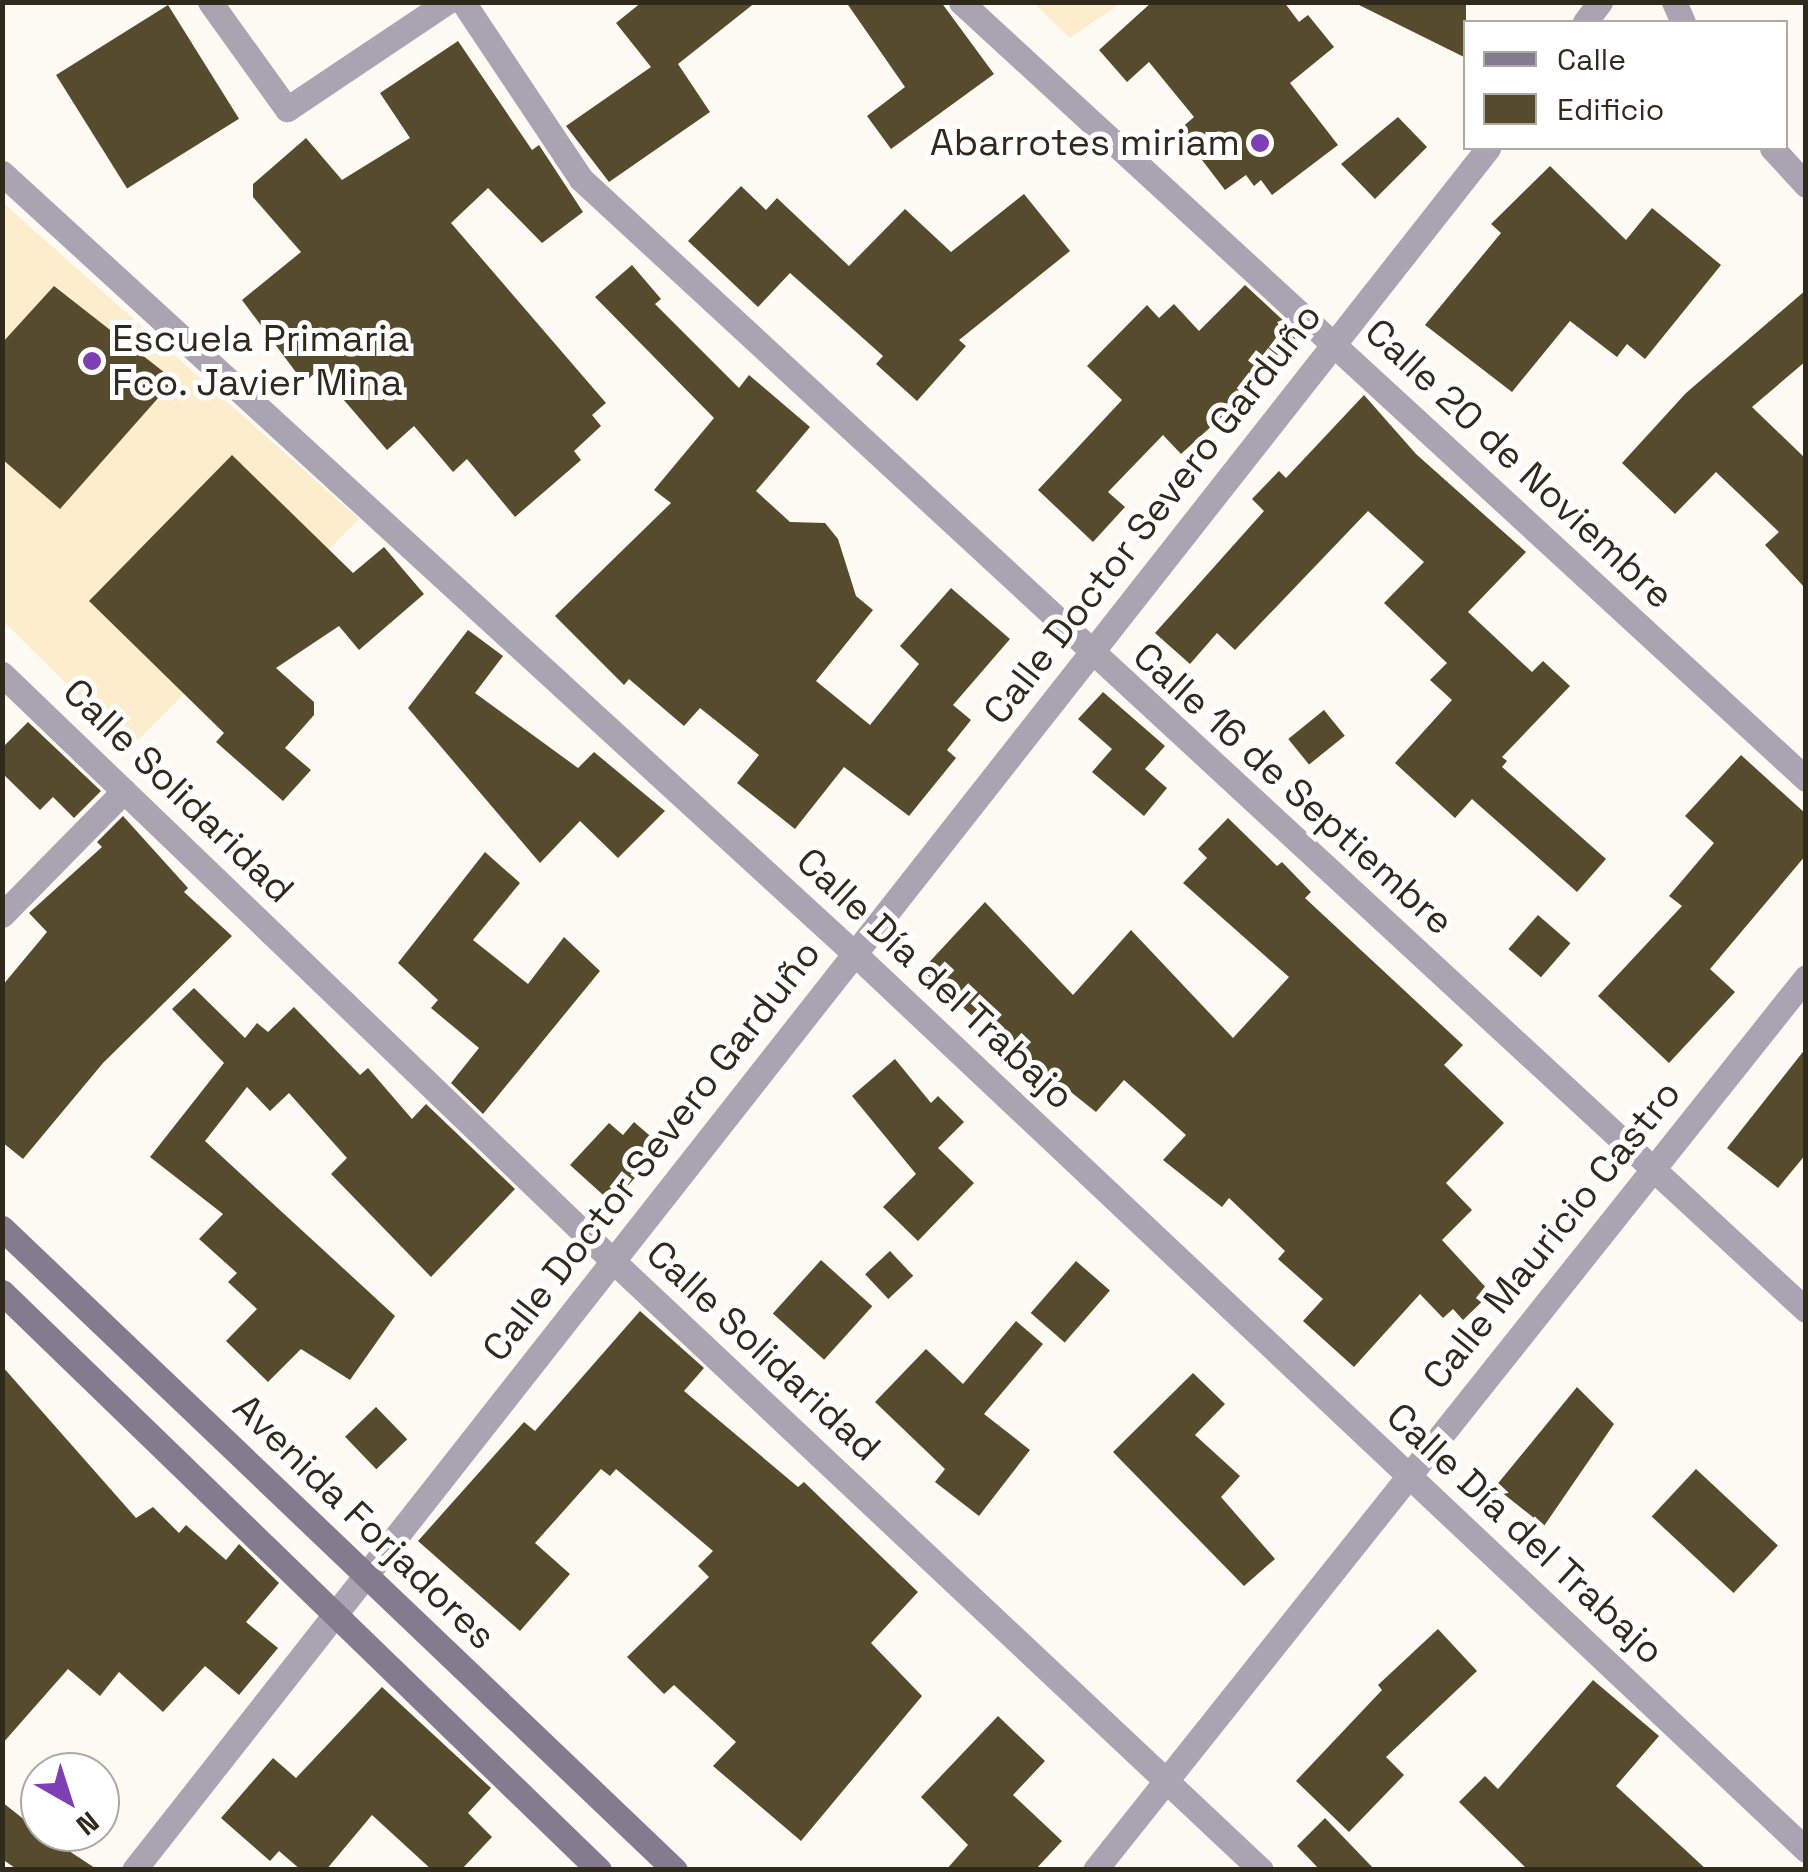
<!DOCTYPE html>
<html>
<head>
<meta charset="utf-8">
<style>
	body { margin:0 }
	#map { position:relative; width:1808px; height:1872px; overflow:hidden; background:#fdfaf3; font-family:"Space Grotesk",sans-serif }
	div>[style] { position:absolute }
	.built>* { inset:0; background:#fceecd }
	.building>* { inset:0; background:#574b2d; transform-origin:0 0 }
	.minor>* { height:25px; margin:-12.5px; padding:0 12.5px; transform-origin:12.5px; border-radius:12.5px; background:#aaa4b2 }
	.secondary>* { height:25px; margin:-12.5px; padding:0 12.5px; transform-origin:12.5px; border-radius:12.5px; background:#847b8f }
	.dots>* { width:28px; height:28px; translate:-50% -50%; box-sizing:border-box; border:5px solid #fff; border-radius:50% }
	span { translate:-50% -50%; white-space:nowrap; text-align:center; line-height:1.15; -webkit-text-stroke:10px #fff; paint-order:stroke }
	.poi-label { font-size:38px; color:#302a1d }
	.right { translate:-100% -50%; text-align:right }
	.left { translate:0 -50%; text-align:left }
	.street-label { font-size:38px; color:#302a1d }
	.frame { position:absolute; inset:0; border:5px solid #302a1d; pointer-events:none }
	.legend { position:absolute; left:1463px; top:20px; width:325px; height:130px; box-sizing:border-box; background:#fff; border:2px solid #acaaa5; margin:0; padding:12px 18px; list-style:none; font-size:30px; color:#302a1d }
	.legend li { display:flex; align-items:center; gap:20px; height:50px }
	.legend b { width:50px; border:2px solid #acaaa5 }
	.north { position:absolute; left:20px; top:1752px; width:100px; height:100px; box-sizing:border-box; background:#fff; border:2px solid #acaaa5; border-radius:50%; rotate:141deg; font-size:28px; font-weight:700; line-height:40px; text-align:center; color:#302a1d }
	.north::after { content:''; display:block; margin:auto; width:35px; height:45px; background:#7f3fb4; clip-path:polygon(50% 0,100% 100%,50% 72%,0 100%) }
</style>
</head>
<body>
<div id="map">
	<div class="built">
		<i style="clip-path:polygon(1034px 3px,1121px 3px,1070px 38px)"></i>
		<i style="clip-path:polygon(2px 202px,359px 519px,131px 747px,3px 621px)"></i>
	</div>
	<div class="building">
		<i style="clip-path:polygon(642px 2px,756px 2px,678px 64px,710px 112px,609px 182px,566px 126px,651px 67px,616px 23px)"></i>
		<i style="clip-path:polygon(846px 2px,941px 2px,994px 74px,891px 149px,867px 116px,905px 87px)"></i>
		<i style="clip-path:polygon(1152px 2px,1284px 2px,1299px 22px,1308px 15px,1334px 47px,1290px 83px,1338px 145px,1272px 195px,1261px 180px,1254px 186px,1246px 175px,1225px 190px,1179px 130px,1194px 117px,1149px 62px,1127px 82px,1099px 50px)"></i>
		<i style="clip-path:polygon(1353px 2px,1466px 2px,1466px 58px)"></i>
		<i style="left:168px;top:5px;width:134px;height:132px;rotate:58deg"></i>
		<i style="clip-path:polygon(458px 41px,532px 150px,539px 145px,583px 212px,542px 243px,488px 188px,451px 223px,606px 403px,592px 415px,601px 426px,574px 451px,581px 460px,515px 517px,467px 459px,453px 472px,414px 426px,387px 450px,318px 370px,304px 383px,242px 300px,301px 252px,253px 197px,253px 184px,306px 138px,342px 180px,410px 138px,380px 93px)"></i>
		<i style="clip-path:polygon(1398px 117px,1427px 147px,1375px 199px,1341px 164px)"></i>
		<i style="clip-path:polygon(1550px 166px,1626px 240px,1652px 208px,1721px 265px,1645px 359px,1627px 344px,1617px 357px,1570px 321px,1512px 392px,1425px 325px,1501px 233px,1491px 224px)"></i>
		<i style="clip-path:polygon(741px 186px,766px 210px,777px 198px,849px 266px,905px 209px,951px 252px,1024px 194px,1070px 251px,959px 340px,966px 346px,917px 401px,876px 364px,883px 356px,790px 273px,758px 307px,688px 241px)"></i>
		<i style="clip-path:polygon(632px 265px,661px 299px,655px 304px,739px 388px,749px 375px,810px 427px,756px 491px,790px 522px,825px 523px,838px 539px,856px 596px,873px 610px,816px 681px,870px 725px,919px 664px,900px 646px,951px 588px,1010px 639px,953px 705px,971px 720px,947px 750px,956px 758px,909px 816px,844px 767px,795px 829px,737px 783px,759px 755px,700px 708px,684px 726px,629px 679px,624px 685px,555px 616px,671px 503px,654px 490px,714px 418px,595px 297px)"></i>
		<i style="clip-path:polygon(1245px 285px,1299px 335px,1255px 376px,1260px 382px,1181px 454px,1163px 435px,1108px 492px,1125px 507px,1093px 542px,1038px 490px,1122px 400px,1087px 366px,1147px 305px,1159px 318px,1174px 304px,1199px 331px)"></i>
		<i style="clip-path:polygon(54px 286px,174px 380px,60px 509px,2px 459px,2px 343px)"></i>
		<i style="clip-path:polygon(1806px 290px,1806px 361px,1752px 407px,1806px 459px,1806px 589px,1765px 545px,1779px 532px,1716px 472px,1675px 514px,1622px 463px,1686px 393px)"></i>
		<i style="clip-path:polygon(1364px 395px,1416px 454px,1526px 552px,1468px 612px,1532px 672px,1543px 661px,1570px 686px,1502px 757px,1507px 761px,1502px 767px,1606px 859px,1577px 892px,1472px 799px,1455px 818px,1395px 763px,1452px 700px,1430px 680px,1447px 663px,1384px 603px,1424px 562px,1368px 511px,1235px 650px,1217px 633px,1190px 664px,1155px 633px,1264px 511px,1252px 499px,1279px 471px,1286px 478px)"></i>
		<i style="clip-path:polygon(232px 455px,353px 573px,384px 547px,424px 594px,359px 650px,339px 626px,276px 668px,314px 702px,314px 715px,285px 748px,311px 770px,283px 801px,216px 742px,224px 733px,89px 601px)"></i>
		<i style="clip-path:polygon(468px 630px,503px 656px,475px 693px,578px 768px,594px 752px,665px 811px,618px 858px,580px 821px,540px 863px,408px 708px)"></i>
		<i style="clip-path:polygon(1103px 692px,1165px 746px,1145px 769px,1167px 788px,1144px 816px,1092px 772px,1112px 749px,1078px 719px)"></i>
		<i style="left:1324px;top:710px;width:33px;height:46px;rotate:51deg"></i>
		<i style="clip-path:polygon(28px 722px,101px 791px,74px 818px,53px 797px,40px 810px,2px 773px,2px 748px)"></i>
		<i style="clip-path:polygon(1741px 755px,1806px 814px,1806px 855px,1710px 969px,1735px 992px,1669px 1063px,1598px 996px,1682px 906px,1669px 896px,1714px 843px,1685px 816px)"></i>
		<i style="clip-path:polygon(123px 816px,188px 888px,184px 892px,232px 936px,103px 1063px,23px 1159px,2px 1142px,2px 986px,47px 932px,29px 913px,102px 847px,97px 842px)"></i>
		<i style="clip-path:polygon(1228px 818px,1277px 866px,1282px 862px,1311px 892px,1305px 898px,1463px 1045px,1444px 1065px,1504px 1123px,1446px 1183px,1472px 1210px,1442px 1240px,1491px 1293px,1463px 1320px,1453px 1309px,1443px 1318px,1420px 1294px,1354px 1367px,1303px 1321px,1323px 1299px,1278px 1259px,1285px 1251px,1229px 1198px,1222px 1207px,1163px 1160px,1186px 1135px,1124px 1080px,1096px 1112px,1018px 1050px,1014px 1054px,922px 970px,985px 902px,1073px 995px,1131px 930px,1233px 1038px,1289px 977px,1183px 883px,1207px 858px,1198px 849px)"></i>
		<i style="clip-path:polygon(485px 852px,520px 883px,473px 940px,528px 984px,564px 937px,600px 971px,483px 1114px,451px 1083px,479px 1048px,431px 1008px,438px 1000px,398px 963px)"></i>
		<i style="left:1538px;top:915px;width:43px;height:45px;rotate:41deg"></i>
		<i style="clip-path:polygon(194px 988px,245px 1038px,257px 1023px,268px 1032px,294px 1007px,360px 1075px,368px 1068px,412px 1119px,426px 1104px,515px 1189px,431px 1277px,331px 1174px,347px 1158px,289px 1093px,270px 1111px,247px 1087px,205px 1141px,395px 1316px,350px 1380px,301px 1349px,268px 1382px,226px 1341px,257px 1309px,228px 1282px,237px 1273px,199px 1239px,223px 1214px,150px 1157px,224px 1063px,172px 1009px)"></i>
		<i style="clip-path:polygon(1806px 1048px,1806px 1154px,1778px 1188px,1727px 1148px)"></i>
		<i style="clip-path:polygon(895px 1059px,931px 1103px,938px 1096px,964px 1122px,938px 1148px,974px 1183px,918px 1241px,883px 1207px,916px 1174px,852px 1096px)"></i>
		<i style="clip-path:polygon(634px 1122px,663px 1147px,612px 1203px,570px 1165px,609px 1123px,623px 1135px)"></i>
		<i style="left:890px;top:1251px;width:34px;height:34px;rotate:47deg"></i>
		<i style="left:821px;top:1260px;width:69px;height:72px;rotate:42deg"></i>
		<i style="left:1076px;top:1261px;width:45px;height:69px;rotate:41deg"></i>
		<i style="clip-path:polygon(640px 1311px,704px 1368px,684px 1391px,798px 1487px,804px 1482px,918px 1592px,871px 1643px,922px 1696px,801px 1841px,713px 1766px,736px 1742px,674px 1685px,664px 1694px,627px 1657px,709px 1577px,698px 1566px,713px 1551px,616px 1469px,610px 1476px,601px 1469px,535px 1543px,570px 1574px,520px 1631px,418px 1541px,524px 1422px,535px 1431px)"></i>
		<i style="clip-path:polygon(1016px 1321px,1043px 1344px,984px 1414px,1030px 1450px,979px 1516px,935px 1482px,945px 1469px,875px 1402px,926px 1349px,963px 1384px)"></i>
		<i style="clip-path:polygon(2px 1366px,136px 1518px,153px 1507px,179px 1533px,186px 1525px,226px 1560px,239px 1544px,279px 1583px,246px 1622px,278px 1648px,239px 1695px,205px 1666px,163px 1712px,119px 1672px,100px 1696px,68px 1669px,2px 1744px)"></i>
		<i style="clip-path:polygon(1193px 1373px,1225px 1404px,1195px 1435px,1240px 1476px,1221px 1497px,1275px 1559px,1244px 1586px,1113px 1452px)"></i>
		<i style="clip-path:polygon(1577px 1387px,1614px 1424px,1544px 1526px,1495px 1487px)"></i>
		<i style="left:376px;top:1407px;width:45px;height:43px;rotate:46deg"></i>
		<i style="left:1696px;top:1469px;width:112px;height:65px;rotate:43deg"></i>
		<i style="clip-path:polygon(1438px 1629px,1477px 1671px,1386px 1757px,1404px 1775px,1349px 1832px,1296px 1781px,1382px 1690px,1378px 1685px)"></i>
		<i style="clip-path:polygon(1593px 1680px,1659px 1736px,1616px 1786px,1707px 1870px,1528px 1870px,1459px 1802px,1485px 1776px,1498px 1789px)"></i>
		<i style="clip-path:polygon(382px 1687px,491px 1788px,468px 1813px,492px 1837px,461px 1870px,432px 1870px,372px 1815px,326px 1870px,301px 1870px,279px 1851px,270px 1861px,221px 1818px,273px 1758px,296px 1778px)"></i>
		<i style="clip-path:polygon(998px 1716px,1045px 1761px,1013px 1795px,1062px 1841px,1035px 1870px,946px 1870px,968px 1845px,921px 1797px)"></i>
		<i style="clip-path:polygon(2px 1802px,40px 1832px,98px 1870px,18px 1870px,2px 1859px)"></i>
		<i style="clip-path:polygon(1325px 1818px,1375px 1870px,1320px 1870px,1297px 1846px)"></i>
	</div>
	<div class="minor">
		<i style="left:210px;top:2px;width:132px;rotate:54.3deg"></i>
		<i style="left:287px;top:109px;width:192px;rotate:-33.8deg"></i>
		<i style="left:463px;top:2px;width:213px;rotate:56.3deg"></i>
		<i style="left:581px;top:179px;width:1667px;rotate:42.72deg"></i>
		<i style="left:961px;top:2px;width:1148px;rotate:42.6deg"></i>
		<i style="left:1674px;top:2px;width:22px;rotate:66deg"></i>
		<i style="left:1585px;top:22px;width:25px;rotate:-53deg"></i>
		<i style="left:1772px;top:148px;width:50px;rotate:47.4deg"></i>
		<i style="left:2px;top:173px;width:1157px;rotate:42.48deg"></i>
		<i style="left:855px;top:954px;width:1307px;rotate:43.29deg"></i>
		<i style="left:2px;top:674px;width:847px;rotate:43.85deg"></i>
		<i style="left:613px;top:1261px;width:889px;rotate:43.22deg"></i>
		<i style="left:2px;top:915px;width:174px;rotate:-45.5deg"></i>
		<i style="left:134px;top:1870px;width:2191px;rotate:-51.82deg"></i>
		<i style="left:1095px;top:1870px;width:1141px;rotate:-51.47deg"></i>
	</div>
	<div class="secondary">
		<i style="left:2px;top:1228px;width:930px;rotate:43.65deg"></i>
		<i style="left:2px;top:1292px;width:831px;rotate:44.07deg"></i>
	</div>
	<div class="dots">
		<i style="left:1260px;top:143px;background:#7f3fb4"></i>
		<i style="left:92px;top:361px;background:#7f3fb4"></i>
	</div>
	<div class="poi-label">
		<span class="right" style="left:1240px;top:143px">Abarrotes miriam</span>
		<span class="left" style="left:112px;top:361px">Escuela Primaria<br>Fco. Javier Mina</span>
	</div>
	<div class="street-label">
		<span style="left:1519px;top:464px;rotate:43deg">Calle 20 de Noviembre</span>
		<span style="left:1153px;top:514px;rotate:-52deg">Calle Doctor Severo Garduño</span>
		<span style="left:1293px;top:789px;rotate:42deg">Calle 16 de Septiembre</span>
		<span style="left:178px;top:791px;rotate:44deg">Calle Solidaridad</span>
		<span style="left:935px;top:979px;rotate:43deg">Calle Día del Trabajo</span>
		<span style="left:652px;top:1151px;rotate:-52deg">Calle Doctor Severo Garduño</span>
		<span style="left:1552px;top:1235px;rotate:-51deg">Calle Mauricio Castro</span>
		<span style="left:763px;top:1351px;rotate:43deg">Calle Solidaridad</span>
		<span style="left:364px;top:1522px;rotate:44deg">Avenida Forjadores</span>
		<span style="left:1525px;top:1534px;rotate:43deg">Calle Día del Trabajo</span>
	</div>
	<div class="frame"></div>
	<ul class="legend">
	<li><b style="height:12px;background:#847b8f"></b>Calle</li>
	<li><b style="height:28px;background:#574b2d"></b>Edificio</li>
	</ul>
	<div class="north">N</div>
</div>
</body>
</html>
